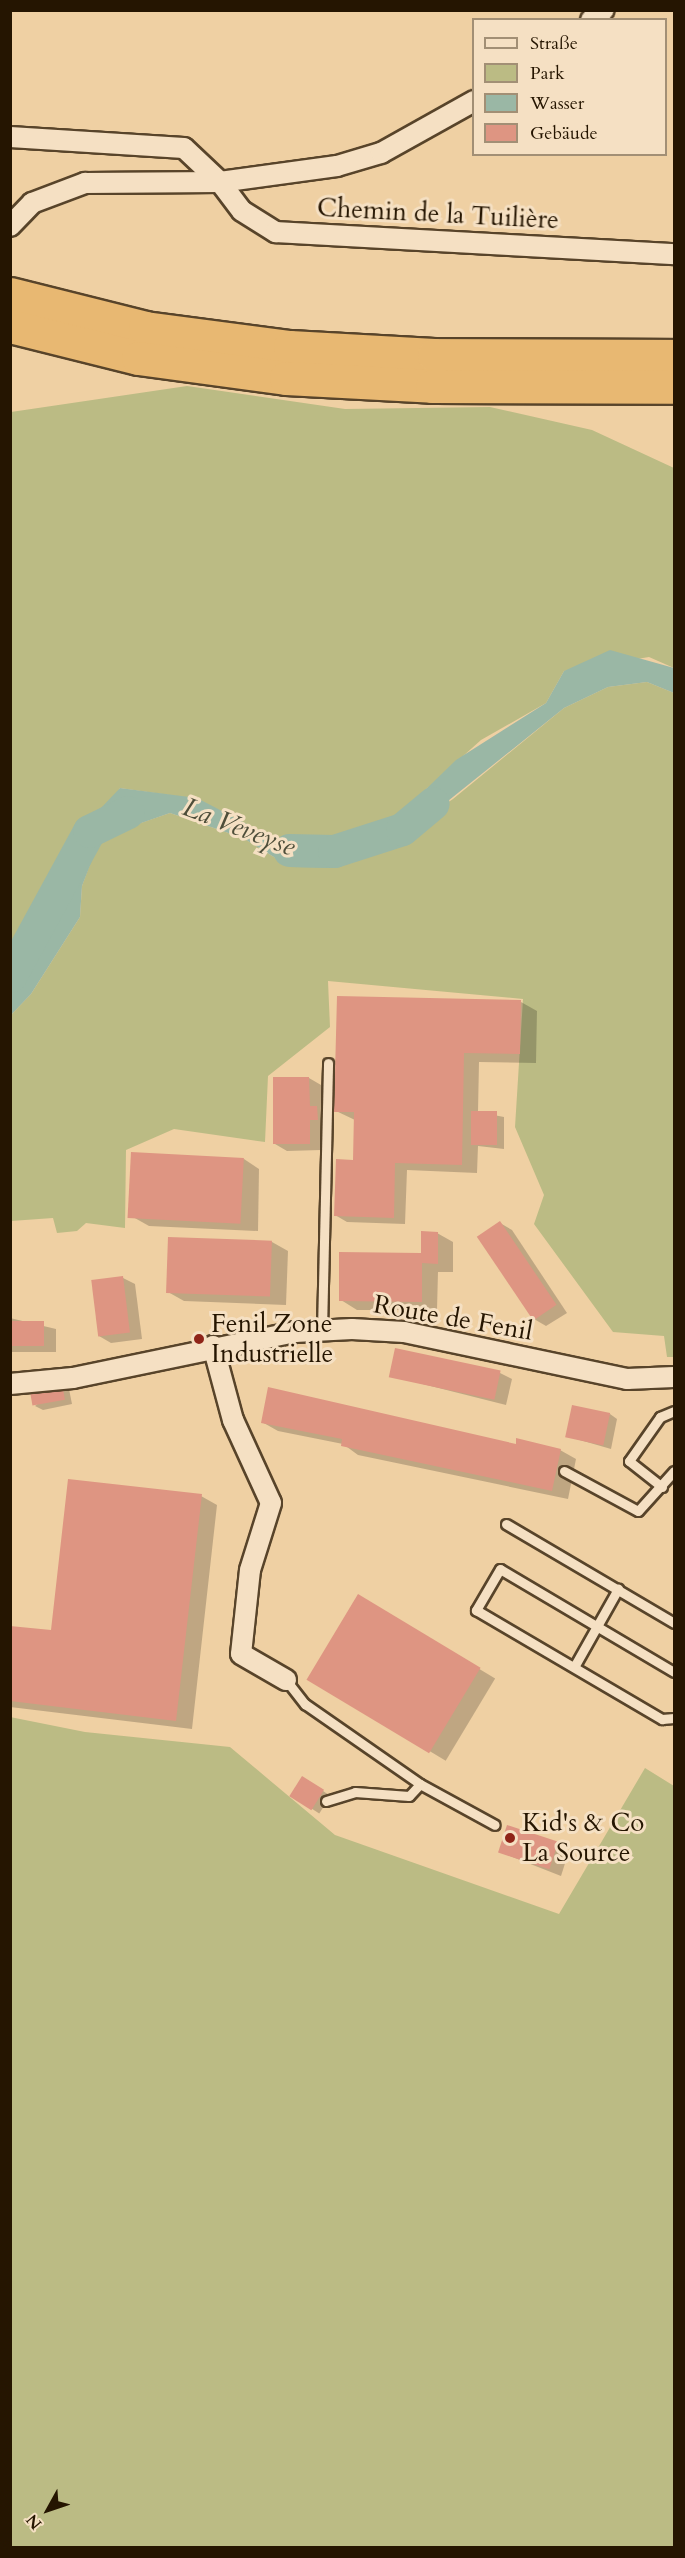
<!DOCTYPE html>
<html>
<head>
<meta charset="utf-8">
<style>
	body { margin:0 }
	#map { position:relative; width:685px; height:2558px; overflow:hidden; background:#efd0a3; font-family:Cardo,serif }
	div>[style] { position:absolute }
	.green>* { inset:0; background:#bbbb84 }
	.water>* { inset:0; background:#9ab7a5 }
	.shadow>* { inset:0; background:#0003; transform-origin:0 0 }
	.river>* { height:33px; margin:-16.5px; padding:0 16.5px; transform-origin:16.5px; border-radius:16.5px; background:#9ab7a5 }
	.building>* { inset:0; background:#de9582; transform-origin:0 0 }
	.roads { filter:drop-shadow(2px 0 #58442a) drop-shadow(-2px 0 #58442a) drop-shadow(0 2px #58442a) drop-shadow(0 -2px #58442a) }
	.lane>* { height:9px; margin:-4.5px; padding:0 4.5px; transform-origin:4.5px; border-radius:4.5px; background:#f5e0c3 }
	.street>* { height:20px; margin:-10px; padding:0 10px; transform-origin:10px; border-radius:10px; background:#f5e0c3 }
	.highway>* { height:33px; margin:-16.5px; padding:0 16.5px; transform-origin:16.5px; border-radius:16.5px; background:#e8b872 }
	.dots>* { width:16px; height:16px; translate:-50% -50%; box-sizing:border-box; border:3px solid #f5e0c3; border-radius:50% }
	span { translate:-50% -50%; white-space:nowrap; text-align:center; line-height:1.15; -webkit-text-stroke:6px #f5e0c3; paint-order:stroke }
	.street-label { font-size:26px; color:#251501 }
	.poi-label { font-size:26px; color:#251501 }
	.left { translate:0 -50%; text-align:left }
	.water-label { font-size:27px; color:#4e4e3a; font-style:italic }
	.frame { position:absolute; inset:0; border:12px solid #251501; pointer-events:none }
	.legend { position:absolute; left:472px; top:18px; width:195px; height:138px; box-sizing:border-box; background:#f5e0c3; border:2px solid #a28f75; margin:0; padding:8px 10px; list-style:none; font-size:18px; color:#251501 }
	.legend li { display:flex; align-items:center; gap:12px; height:30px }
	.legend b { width:30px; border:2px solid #a28f75 }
	.north { position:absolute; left:18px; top:2480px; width:60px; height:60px; -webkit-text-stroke:4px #f5e0c3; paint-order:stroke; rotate:230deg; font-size:16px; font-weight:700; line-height:24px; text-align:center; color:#251501 }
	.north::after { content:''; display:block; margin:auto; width:21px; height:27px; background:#251501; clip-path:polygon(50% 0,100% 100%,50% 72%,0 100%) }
</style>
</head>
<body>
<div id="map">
	<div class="green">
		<i style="clip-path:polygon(187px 386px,345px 409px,490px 407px,592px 430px,674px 468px,674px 668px,649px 657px,564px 671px,546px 703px,481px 740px,423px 792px,402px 829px,334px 851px,287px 845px,197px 799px,120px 788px,66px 872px,45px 927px,11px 973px,11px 412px)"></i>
		<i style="clip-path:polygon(647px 682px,674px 693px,674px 1357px,667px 1357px,664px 1336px,613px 1332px,534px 1224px,544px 1195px,515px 1127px,523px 999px,328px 981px,330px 1027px,268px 1076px,265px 1142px,174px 1129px,126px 1150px,125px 1228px,86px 1223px,77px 1231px,57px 1233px,53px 1218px,11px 1221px,11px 1015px,31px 994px,80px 917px,82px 886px,100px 837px,170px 813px,243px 838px,290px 867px,374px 852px,453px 799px,564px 708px,608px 687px)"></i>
		<i style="clip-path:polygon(10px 1717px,85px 1732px,230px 1747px,335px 1835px,559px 1914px,645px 1768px,674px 1786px,674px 2547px,11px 2547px)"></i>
	</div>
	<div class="water">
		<i style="clip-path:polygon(610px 650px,674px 668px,674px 693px,647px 682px,608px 687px,564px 708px,423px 821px,374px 852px,334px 868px,290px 867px,243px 838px,170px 813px,101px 837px,82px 886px,80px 917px,31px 994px,11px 1015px,11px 973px,45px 927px,66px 872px,101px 808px,120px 788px,197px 798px,287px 845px,334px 851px,402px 829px,423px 792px,456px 760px,546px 703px,564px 671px)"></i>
	</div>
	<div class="shadow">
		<i style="clip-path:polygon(521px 1002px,537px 1011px,536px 1063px,479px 1062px,478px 1112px,504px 1117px,504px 1149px,478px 1146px,477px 1173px,407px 1170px,405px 1224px,347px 1222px,335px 1215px,354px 1161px,355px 1120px,336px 1111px)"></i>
		<i style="clip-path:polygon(309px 1078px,321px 1085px,321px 1109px,329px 1114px,329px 1126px,321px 1126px,321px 1150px,287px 1151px,275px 1144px)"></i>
		<i style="clip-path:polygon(244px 1159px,259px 1169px,258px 1231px,149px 1226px,133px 1217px)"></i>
		<i style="clip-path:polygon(500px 1223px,512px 1230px,567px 1313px,546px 1326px,534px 1319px)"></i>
		<i style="clip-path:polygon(437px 1233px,453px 1242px,453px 1272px,438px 1272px,437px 1310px,357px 1310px,341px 1300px,423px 1255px)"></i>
		<i style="clip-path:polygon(170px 1239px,272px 1242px,288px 1251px,286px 1305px,184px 1301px,168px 1292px)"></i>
		<i style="clip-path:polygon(123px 1278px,135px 1284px,142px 1339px,111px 1343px,99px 1336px)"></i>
		<i style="clip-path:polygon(10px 1318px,56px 1329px,56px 1352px,10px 1352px)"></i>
		<i style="clip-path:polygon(500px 1373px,512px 1379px,506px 1405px,391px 1376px)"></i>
		<i style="clip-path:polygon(61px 1384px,69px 1389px,72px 1404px,43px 1410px,35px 1406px)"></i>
		<i style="clip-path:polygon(610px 1414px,617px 1419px,611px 1449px,566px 1436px)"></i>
		<i style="clip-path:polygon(262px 1422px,560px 1450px,576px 1459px,568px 1499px,358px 1455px,343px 1444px,278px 1431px)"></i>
		<i style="clip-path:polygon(201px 1496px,217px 1505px,192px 1729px,10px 1707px,10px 1627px,52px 1632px)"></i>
		<i style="left:358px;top:1596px;width:160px;height:96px;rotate:31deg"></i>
		<i style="left:303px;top:1778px;width:33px;height:21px;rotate:33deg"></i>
		<i style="clip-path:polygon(557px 1844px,569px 1851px,561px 1876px,500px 1852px)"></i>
	</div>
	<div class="river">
		<i style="left:289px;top:850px;width:45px;rotate:1.3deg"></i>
		<i style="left:334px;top:851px;width:71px;rotate:-17.9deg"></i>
		<i style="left:402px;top:829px;width:40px;rotate:-40deg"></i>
		<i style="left:10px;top:976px;width:165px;rotate:-61.4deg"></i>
		<i style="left:89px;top:831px;width:43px;rotate:-26deg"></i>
	</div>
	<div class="building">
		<i style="clip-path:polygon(337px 996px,521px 1000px,520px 1054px,464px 1053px,462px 1165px,395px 1163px,394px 1218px,334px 1216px,336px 1159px,353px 1160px,354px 1112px,334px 1112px)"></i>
		<i style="clip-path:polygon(273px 1077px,309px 1077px,310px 1106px,317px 1106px,318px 1120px,310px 1120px,310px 1144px,273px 1144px)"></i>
		<i style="left:471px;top:1111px;width:26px;height:34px"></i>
		<i style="left:131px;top:1152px;width:113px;height:66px;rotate:3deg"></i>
		<i style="left:500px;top:1221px;width:101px;height:28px;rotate:56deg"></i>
		<i style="clip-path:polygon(421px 1231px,438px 1232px,438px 1264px,422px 1263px,422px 1302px,339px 1301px,339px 1252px,421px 1253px)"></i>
		<i style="left:168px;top:1237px;width:104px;height:56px;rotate:2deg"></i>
		<i style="left:123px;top:1276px;width:57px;height:32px;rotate:83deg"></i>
		<i style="left:10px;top:1321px;width:34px;height:25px"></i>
		<i style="left:395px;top:1348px;width:108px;height:30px;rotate:12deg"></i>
		<i style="left:62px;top:1383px;width:17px;height:33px;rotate:80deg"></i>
		<i style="clip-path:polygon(268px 1387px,516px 1444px,516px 1438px,561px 1449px,552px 1491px,341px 1446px,342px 1439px,261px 1423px)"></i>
		<i style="left:572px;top:1405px;width:39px;height:33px;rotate:12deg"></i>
		<i style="clip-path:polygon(68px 1479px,202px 1494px,176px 1721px,10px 1701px,10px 1626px,51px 1630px)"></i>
		<i style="left:358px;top:1594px;width:143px;height:100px;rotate:31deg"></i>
		<i style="left:302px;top:1776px;width:26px;height:24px;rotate:32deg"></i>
		<i style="left:507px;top:1825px;width:54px;height:29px;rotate:18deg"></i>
	</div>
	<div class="roads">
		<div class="lane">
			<i style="left:322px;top:1330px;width:267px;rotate:-88.7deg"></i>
			<i style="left:564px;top:1471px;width:84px;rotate:28.4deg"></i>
			<i style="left:638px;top:1511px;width:54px;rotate:-48deg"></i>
			<i style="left:662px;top:1487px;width:42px;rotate:-141.8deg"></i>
			<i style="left:629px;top:1461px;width:54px;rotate:-54.8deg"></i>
			<i style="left:660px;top:1417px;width:15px;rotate:-23deg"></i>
			<i style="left:506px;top:1524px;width:195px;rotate:30.5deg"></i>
			<i style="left:574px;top:1667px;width:90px;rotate:-60.6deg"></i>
			<i style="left:674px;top:1672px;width:202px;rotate:-149.4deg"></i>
			<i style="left:500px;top:1569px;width:48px;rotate:120.3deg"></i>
			<i style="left:476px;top:1610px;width:216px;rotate:30.4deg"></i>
			<i style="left:662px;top:1719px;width:12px;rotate:-5deg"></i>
			<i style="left:286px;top:1680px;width:31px;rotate:52deg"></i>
			<i style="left:305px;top:1704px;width:140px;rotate:34.8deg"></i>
			<i style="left:420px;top:1784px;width:85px;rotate:28.7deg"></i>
			<i style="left:326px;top:1801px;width:30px;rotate:-17deg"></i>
			<i style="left:355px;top:1792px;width:54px;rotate:4.2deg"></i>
			<i style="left:409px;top:1796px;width:16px;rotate:-47deg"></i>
		</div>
		<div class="street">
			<i style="left:591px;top:20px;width:16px;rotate:-38deg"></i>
			<i style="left:10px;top:137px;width:174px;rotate:3.6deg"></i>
			<i style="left:184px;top:148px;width:50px;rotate:43.4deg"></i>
			<i style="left:220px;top:182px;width:36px;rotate:53deg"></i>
			<i style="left:242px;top:211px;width:40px;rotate:32deg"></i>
			<i style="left:276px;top:232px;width:399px;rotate:3.2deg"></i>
			<i style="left:10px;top:226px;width:32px;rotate:-46deg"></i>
			<i style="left:32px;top:203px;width:57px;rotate:-20.7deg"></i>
			<i style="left:85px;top:183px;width:135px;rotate:-0.4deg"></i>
			<i style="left:220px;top:182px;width:118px;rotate:-7.8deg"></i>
			<i style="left:337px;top:166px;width:46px;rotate:-16.5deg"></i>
			<i style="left:381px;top:153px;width:107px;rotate:-29.2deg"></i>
			<i style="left:213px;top:1346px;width:77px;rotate:74.9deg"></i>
			<i style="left:233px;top:1420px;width:91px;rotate:65.4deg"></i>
			<i style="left:271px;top:1503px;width:70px;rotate:107.4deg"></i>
			<i style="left:250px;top:1570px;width:84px;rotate:96.1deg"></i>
			<i style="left:241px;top:1654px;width:52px;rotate:30deg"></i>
			<i style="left:10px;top:1384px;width:63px;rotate:-5.4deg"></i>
			<i style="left:73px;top:1378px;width:227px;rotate:-11.7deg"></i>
			<i style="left:295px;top:1332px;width:57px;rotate:-3deg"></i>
			<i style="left:352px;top:1329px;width:52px;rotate:3.3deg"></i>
			<i style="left:404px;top:1332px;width:228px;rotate:11.9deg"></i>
			<i style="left:627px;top:1379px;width:47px;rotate:-2.4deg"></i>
		</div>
		<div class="highway">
			<i style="left:10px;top:294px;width:139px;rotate:14.1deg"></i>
			<i style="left:145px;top:328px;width:146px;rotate:7.5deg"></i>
			<i style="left:290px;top:347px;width:144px;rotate:3.2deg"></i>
			<i style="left:434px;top:355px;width:240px;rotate:0.2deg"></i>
			<i style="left:10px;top:326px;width:132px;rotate:14deg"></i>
			<i style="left:138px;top:358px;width:149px;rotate:7.7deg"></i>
			<i style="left:286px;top:378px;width:146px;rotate:3.1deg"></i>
			<i style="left:432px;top:386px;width:242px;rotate:0.2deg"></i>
		</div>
	</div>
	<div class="dots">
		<i style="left:199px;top:1339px;background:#8f2418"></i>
		<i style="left:510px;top:1838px;background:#8f2418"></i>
	</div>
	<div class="street-label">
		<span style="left:438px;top:214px;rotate:3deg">Chemin de la Tuilière</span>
		<span style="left:453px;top:1318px;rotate:10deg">Route de Fenil</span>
	</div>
	<div class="poi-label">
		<span class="left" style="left:211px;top:1339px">Fenil Zone<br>Industrielle</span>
		<span class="left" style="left:522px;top:1838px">Kid's &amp; Co<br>La Source</span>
	</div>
	<div class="water-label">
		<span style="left:239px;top:827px;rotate:21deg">La Veveyse</span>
	</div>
	<div class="frame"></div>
	<ul class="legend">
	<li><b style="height:8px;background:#f5e0c3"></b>Straße</li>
	<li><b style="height:16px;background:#bbbb84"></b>Park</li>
	<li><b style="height:16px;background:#9ab7a5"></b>Wasser</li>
	<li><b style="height:16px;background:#de9582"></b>Gebäude</li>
	</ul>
	<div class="north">N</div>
</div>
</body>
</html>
